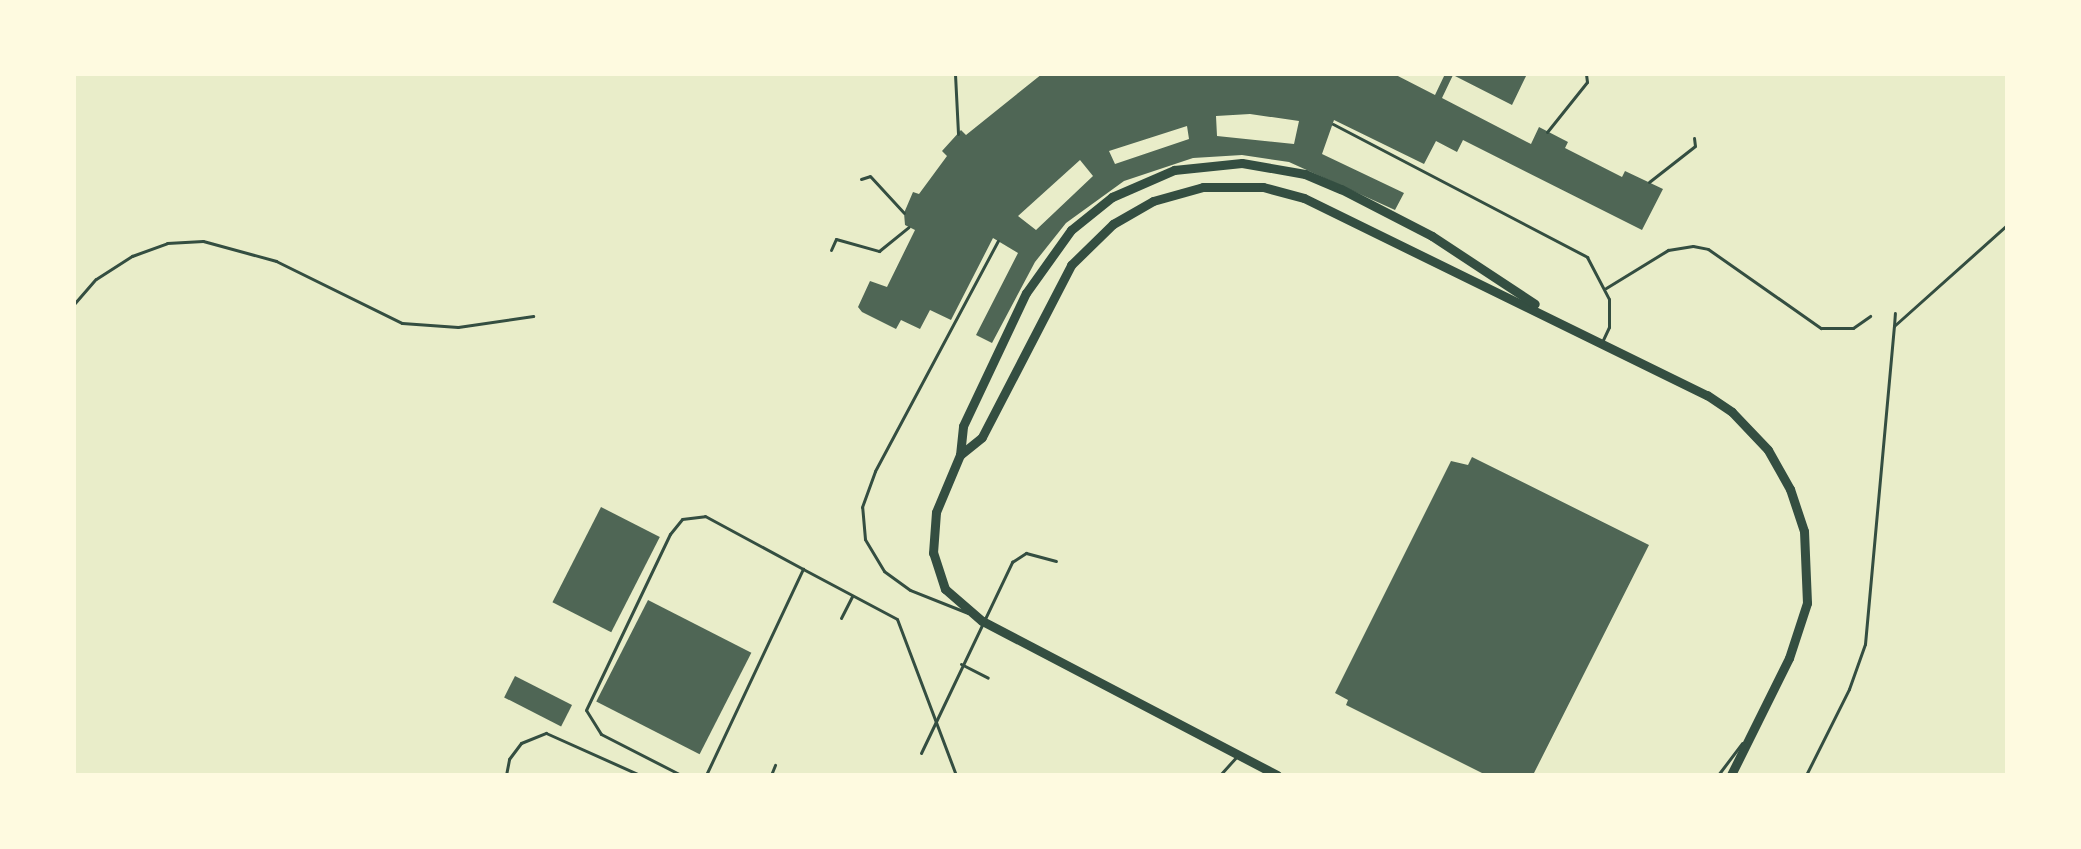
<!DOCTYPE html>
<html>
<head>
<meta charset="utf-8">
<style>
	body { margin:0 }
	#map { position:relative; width:2081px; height:849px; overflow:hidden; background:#e9edc9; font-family:"Varela Round",sans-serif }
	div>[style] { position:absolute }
	.building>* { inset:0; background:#4f6655; transform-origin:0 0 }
	.path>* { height:3px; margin:-1.5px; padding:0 1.5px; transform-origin:1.5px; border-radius:1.5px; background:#344e41 }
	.service>* { height:3px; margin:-1.5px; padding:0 1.5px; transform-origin:1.5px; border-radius:1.5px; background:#344e41 }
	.tertiary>* { height:9px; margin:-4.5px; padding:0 4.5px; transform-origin:4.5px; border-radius:4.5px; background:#344e41 }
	span { translate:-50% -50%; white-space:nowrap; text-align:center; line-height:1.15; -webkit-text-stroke:7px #fefae0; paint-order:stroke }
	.frame { position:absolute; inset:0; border:76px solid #fefae0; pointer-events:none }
</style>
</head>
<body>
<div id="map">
	<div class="building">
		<i style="clip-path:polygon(evenodd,1042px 74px,1394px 74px,1435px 95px,1445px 74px,1527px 74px,1512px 105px,1453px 75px,1442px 98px,1531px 144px,1539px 127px,1568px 142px,1565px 148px,1622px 177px,1625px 171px,1663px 189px,1642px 230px,1463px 140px,1457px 152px,1436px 141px,1424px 164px,1334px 120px,1322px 154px,1404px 193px,1395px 210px,1289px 162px,1242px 155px,1193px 158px,1124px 181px,1066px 223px,1035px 262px,992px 343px,976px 335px,1018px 253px,993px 238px,951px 320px,930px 310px,920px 329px,901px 320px,896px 329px,862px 312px,858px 307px,870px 281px,887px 287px,915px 230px,905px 225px,904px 213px,913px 192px,919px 194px,947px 156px,942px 151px,961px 130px,966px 135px,1042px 74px,1250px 114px,1299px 121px,1294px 144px,1217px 136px,1216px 116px,1250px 114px,1042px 74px,1187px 126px,1189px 139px,1115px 164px,1109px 151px,1187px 126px,1042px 74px,1080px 160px,1093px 176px,1036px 230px,1018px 216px,1080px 160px)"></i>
		<i style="clip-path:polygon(1472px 457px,1649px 545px,1533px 775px,1486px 775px,1346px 705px,1348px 700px,1335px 693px,1451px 461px,1468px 465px)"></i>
		<i style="left:601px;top:507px;width:66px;height:107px;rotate:27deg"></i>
		<i style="left:648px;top:600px;width:116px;height:114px;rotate:27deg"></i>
		<i style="left:515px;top:676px;width:64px;height:24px;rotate:27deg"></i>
	</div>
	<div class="path">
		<i style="left:955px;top:74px;width:60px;rotate:87.1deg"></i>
		<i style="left:1547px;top:132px;width:64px;rotate:-51.3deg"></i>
		<i style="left:1587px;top:82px;width:8px;rotate:-97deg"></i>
		<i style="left:861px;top:179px;width:9px;rotate:-18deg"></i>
		<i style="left:870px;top:176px;width:50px;rotate:47.4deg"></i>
		<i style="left:1649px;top:182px;width:58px;rotate:-38deg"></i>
		<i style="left:1695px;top:146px;width:8px;rotate:-97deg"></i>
		<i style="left:831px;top:250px;width:12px;rotate:-66deg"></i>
		<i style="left:836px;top:239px;width:45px;rotate:15.6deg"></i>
		<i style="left:879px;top:251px;width:38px;rotate:-39deg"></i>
	</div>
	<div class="service">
		<i style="left:1333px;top:124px;width:287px;rotate:27.6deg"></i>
		<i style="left:1587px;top:257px;width:47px;rotate:62.4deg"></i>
		<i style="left:1609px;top:299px;width:28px;rotate:90deg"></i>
		<i style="left:1609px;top:327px;width:17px;rotate:115deg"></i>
		<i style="left:1606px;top:288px;width:73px;rotate:-31.5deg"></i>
		<i style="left:1668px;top:250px;width:25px;rotate:-9deg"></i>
		<i style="left:1693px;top:246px;width:15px;rotate:11deg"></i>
		<i style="left:1708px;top:249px;width:138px;rotate:35deg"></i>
		<i style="left:1821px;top:328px;width:32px"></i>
		<i style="left:1853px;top:328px;width:21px;rotate:-35deg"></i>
		<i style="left:74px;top:304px;width:33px;rotate:-49deg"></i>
		<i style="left:96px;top:279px;width:43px;rotate:-32.6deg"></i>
		<i style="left:132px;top:256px;width:37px;rotate:-20deg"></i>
		<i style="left:167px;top:243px;width:36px;rotate:-3deg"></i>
		<i style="left:203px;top:241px;width:76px;rotate:15.3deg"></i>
		<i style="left:276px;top:261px;width:140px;rotate:26.2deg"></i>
		<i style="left:402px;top:323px;width:56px;rotate:4.1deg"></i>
		<i style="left:458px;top:327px;width:76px;rotate:-8.3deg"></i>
		<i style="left:1894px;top:326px;width:13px;rotate:-86deg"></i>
		<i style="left:968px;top:613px;width:62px;rotate:-158.4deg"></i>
		<i style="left:910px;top:590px;width:32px;rotate:-144deg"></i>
		<i style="left:884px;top:571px;width:37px;rotate:-121deg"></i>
		<i style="left:865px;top:539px;width:32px;rotate:-95deg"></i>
		<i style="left:862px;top:507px;width:38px;rotate:-70deg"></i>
		<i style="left:875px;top:471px;width:261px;rotate:-61.9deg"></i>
		<i style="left:841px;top:618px;width:25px;rotate:-63deg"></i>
		<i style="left:961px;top:664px;width:30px;rotate:27deg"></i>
		<i style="left:921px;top:753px;width:212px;rotate:-64.5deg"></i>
		<i style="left:1012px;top:562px;width:17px;rotate:-33deg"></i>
		<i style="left:1026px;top:553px;width:31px;rotate:15deg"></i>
		<i style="left:506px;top:775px;width:16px;rotate:-79deg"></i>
		<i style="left:509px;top:759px;width:20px;rotate:-53deg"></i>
		<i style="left:521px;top:743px;width:27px;rotate:-22deg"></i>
		<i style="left:546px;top:733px;width:103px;rotate:24.1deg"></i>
		<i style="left:681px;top:775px;width:90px;rotate:-152.9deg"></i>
		<i style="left:601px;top:734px;width:28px;rotate:-122deg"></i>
		<i style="left:586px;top:710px;width:195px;rotate:-64.5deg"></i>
		<i style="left:670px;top:534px;width:19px;rotate:-51deg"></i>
		<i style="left:682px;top:519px;width:23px;rotate:-7deg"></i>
		<i style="left:705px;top:516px;width:111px;rotate:28.4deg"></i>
		<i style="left:706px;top:775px;width:228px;rotate:-64.8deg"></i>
		<i style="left:803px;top:569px;width:106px;rotate:28deg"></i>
		<i style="left:897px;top:619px;width:167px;rotate:69.3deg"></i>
		<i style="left:771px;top:775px;width:11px;rotate:-68deg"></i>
		<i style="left:1220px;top:775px;width:24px;rotate:-48deg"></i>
		<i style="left:1718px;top:775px;width:40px;rotate:-53deg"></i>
		<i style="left:1806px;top:775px;width:96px;rotate:-63.4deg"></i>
		<i style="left:1849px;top:689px;width:48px;rotate:-70.4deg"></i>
		<i style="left:1865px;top:644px;width:319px;rotate:-84.8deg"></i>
		<i style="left:1894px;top:326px;width:152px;rotate:-41.8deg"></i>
	</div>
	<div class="tertiary">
		<i style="left:960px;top:455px;width:28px;rotate:-39deg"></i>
		<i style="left:982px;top:437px;width:194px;rotate:-62.6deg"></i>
		<i style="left:1071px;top:265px;width:59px;rotate:-44.3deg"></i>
		<i style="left:1113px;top:224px;width:46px;rotate:-29.9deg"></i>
		<i style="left:1153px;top:201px;width:52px;rotate:-15.6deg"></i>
		<i style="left:1203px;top:187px;width:60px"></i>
		<i style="left:1263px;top:187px;width:42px;rotate:15deg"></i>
		<i style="left:1304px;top:198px;width:449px;rotate:26.1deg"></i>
		<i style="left:1707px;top:395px;width:30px;rotate:34deg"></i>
		<i style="left:1732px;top:412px;width:52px;rotate:46.5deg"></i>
		<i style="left:1768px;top:450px;width:45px;rotate:60.6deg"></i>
		<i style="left:1790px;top:489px;width:44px;rotate:71.6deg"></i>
		<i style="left:1804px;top:531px;width:72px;rotate:87.6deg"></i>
		<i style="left:1807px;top:603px;width:58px;rotate:108.1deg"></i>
		<i style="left:1789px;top:658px;width:131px;rotate:116.4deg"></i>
		<i style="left:1277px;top:775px;width:333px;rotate:-152.4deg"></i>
		<i style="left:982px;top:621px;width:49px;rotate:-139.1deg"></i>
		<i style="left:945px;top:589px;width:38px;rotate:-108deg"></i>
		<i style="left:933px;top:553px;width:41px;rotate:-85.8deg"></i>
		<i style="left:936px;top:512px;width:62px;rotate:-67.2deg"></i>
		<i style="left:960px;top:455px;width:29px;rotate:-84deg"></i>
		<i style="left:963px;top:426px;width:147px;rotate:-64.7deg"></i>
		<i style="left:1026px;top:293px;width:77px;rotate:-54.5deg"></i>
		<i style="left:1071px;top:230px;width:53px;rotate:-38.8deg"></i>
		<i style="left:1112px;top:197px;width:68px;rotate:-23.5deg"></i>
		<i style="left:1174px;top:170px;width:68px;rotate:-5.9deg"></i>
		<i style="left:1242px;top:163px;width:64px;rotate:9.9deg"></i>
		<i style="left:1305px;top:174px;width:39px;rotate:23deg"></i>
		<i style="left:1341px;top:189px;width:102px;rotate:27.3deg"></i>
		<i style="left:1432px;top:236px;width:123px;rotate:33.4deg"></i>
	</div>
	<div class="frame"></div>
</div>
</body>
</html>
